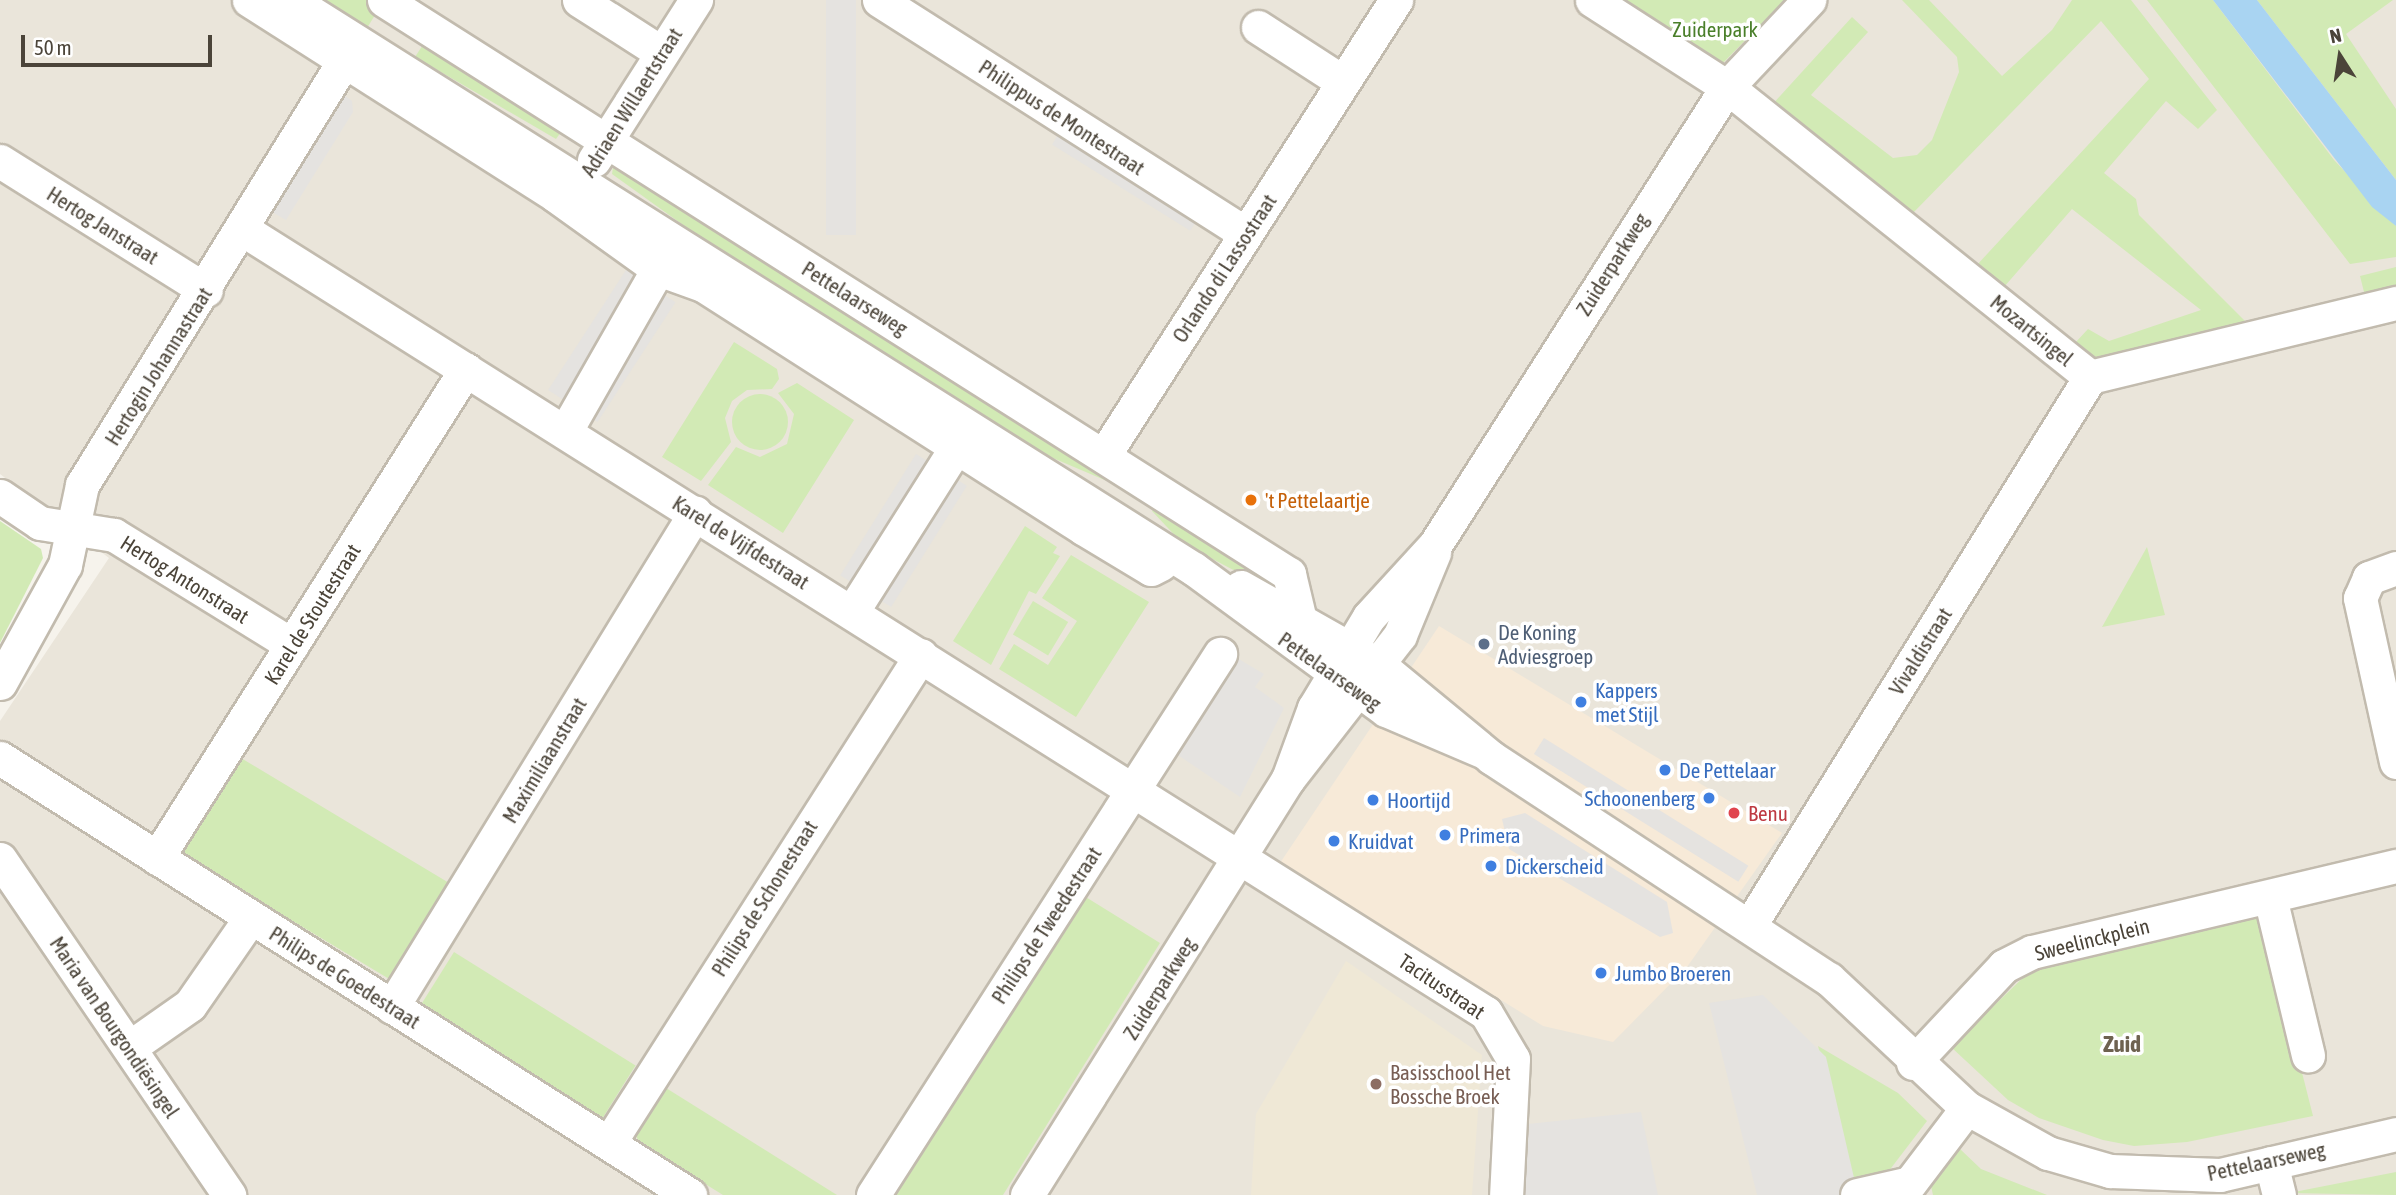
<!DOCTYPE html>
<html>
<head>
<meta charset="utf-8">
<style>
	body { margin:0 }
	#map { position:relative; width:2396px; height:1195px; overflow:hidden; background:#f6f3ec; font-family:"Asap Condensed",sans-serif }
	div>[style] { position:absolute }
	.residential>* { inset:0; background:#eae5da }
	.commercial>* { inset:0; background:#f7ead8 }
	.education>* { inset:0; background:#efe8d6 }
	.green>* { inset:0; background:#d2eab5; transform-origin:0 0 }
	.round { border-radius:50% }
	.parking>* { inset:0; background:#e5e3e0; transform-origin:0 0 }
	.water>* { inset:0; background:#a9d4f2 }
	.roads { filter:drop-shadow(2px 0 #c2bbae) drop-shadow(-2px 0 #c2bbae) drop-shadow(0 2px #c2bbae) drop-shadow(0 -2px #c2bbae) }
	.minor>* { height:33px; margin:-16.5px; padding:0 16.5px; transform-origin:16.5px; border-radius:16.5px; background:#fff }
	.dots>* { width:19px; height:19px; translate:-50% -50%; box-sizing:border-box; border:4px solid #fff; border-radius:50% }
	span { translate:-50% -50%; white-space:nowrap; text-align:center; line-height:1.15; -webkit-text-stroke:7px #fff; paint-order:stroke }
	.park-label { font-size:21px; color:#4a7f2a }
	.street-label { font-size:21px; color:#4b4439 }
	.food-label { font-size:21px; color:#c56008 }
	.left { translate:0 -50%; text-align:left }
	.service-label { font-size:21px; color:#4e5e75 }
	.shop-label { font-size:21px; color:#366cbe }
	.right { translate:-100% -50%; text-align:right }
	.health-label { font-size:21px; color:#be3a42 }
	.education-label { font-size:21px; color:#785e54 }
	.neighbourhood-label { font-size:23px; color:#6e6250; font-weight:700 }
	.north { position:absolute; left:2305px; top:21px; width:70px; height:70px; -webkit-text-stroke:5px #fff; paint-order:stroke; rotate:348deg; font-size:19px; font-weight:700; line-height:28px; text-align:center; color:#4b4439 }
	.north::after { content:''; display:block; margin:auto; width:24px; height:32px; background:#4b4439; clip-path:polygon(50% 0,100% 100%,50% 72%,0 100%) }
	.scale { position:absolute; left:21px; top:35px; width:191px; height:32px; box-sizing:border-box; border:4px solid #4b4439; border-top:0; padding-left:9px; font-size:21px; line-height:24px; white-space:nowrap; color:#4b4439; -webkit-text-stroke:5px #fff; paint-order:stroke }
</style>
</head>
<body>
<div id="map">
	<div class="residential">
		<i style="clip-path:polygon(0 0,2396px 0,2396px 1195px,0 1195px,0 721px,109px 558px,0 474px)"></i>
	</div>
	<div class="commercial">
		<i style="clip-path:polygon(1439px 626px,1782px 833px,1687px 967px,1613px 1042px,1543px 1026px,1280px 863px)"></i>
	</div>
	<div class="education">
		<i style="clip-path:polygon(1346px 961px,1482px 1055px,1472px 1195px,1251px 1195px,1256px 1114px)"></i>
	</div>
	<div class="green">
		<i style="clip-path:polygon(324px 0,369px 0,380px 7px,367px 28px)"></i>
		<i style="clip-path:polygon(1618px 0,1785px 0,1719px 67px)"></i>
		<i style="clip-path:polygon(1902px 0,1929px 0,2002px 76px,2052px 30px,2072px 0,2131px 0,2217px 110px,2198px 129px,2166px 101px,2104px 173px,2136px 199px,2139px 215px,2254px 330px,2108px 368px,2075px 343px,2088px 329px,2109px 341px,2201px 310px,2072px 209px,2004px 287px,1976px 266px,2149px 79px,2101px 21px,1911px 215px,1771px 106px,1852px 17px,1868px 32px,1811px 95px,1893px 158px,1917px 155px,1932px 140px,1959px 72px,1957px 57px)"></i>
		<i style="clip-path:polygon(2147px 0,2213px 0,2334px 160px,2396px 226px,2396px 257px,2350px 264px)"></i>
		<i style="clip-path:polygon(2257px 0,2393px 0,2346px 34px,2396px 109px,2396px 180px)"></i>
		<i style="clip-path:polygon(428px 37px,566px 125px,556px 139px,415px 57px)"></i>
		<i style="clip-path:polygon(615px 155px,1114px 471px,1107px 481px,1041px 453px,704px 240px,612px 174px)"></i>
		<i style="clip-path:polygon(2396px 267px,2396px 288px,2365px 296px,2360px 276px)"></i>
		<i style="clip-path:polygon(734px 342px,777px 369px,779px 379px,772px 389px,747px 390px,732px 401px,725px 418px,731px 442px,701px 481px,662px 457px)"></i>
		<i style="clip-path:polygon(797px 383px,854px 420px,783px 533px,708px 485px,736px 447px,760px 457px,787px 444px,794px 414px,778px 393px)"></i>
		<i class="round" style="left:732px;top:394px;width:56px;height:56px"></i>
		<i style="clip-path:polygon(1160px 499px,1266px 576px,1287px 598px,1182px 543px,1152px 511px)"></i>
		<i style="clip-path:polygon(0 521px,41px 549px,43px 558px,0 643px)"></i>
		<i style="clip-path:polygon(1025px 526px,1057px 547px,1053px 553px,1060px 556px,1036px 594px,1029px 591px,991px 665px,953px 641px)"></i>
		<i style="clip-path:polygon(2147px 547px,2165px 615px,2102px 627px)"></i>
		<i style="clip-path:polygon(1071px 555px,1149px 602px,1076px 717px,999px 669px,1014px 644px,1048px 665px,1077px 621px,1042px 598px)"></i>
		<i style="left:1033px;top:601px;width:41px;height:39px;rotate:31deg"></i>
		<i style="left:231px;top:752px;width:253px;height:113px;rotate:31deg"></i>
		<i style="clip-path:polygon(1076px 891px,1160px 943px,1003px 1195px,890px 1195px)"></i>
		<i style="clip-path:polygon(2246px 918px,2263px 918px,2313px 1116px,2187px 1142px,2134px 1146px,2103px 1140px,2039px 1118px,2008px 1100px,1951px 1047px,2031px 970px)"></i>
		<i style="left:454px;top:952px;width:214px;height:62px;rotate:32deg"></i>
		<i style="clip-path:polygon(1818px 1046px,1898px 1093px,1927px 1121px,1885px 1176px,1854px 1184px)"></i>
		<i style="clip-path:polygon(666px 1088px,837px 1195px,723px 1195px,641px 1144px,635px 1135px)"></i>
		<i style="clip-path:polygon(1960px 1149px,1981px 1169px,2047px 1195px,1933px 1195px,1931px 1186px)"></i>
		<i style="clip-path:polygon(2396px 1172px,2396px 1195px,2289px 1193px)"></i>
	</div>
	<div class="parking">
		<i style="left:826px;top:0;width:30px;height:235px"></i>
		<i style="clip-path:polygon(340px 92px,352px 101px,353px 112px,286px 220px,265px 208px)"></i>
		<i style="left:1061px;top:130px;width:163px;height:17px;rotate:32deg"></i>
		<i style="left:626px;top:270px;width:59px;height:143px;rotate:33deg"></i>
		<i style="left:916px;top:454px;width:60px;height:143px;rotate:32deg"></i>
		<i style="clip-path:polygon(1232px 655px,1264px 674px,1255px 687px,1284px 708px,1240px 797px,1172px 751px)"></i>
		<i style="left:1544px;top:738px;width:241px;height:19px;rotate:32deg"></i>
		<i style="clip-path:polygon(1525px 813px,1667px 902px,1673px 933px,1660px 937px,1509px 849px,1502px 819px)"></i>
		<i style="clip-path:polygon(1763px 995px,1826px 1057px,1858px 1195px,1757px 1195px,1709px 1003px)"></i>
		<i style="clip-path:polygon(1641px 1112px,1658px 1195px,1522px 1195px,1528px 1124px)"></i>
	</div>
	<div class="water">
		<i style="clip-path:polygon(2213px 0,2257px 0,2396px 180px,2396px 226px,2372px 207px)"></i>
	</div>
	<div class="roads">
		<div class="minor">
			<i style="left:249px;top:0;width:363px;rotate:32.5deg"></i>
			<i style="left:555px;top:195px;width:127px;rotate:35.7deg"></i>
			<i style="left:658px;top:269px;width:48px;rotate:19.6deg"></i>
			<i style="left:703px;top:285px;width:451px;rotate:32.6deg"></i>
			<i style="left:1083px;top:528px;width:79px;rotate:31.1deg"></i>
			<i style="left:1151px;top:569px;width:11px;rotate:-27deg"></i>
			<i style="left:291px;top:0;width:1067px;rotate:32.22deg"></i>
			<i style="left:1194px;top:569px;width:238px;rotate:36.3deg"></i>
			<i style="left:1386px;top:710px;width:102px;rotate:23.1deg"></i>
			<i style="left:384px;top:0;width:1072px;rotate:32.39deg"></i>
			<i style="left:1289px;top:574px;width:43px;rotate:76.6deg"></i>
			<i style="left:579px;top:0;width:98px;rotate:32.6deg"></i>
			<i style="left:879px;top:0;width:435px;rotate:32.5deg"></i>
			<i style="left:1592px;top:0;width:161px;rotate:32.8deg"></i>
			<i style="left:1727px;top:87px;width:465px;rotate:38.6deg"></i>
			<i style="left:2090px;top:377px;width:315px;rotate:-13.6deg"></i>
			<i style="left:1258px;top:27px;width:101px;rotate:32.9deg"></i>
			<i style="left:594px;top:160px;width:190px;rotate:-57.5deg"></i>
			<i style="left:0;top:161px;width:243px;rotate:32.1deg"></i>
			<i style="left:242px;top:229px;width:1470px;rotate:32.22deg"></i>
			<i style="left:1486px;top:1013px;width:53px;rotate:59.6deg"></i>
			<i style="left:1513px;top:1059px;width:136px;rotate:92.9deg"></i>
			<i style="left:565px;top:432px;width:188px;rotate:-60.3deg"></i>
			<i style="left:1104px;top:455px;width:541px;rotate:-57.31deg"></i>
			<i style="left:0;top:496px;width:48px;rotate:34deg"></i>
			<i style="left:40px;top:523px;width:75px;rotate:9.2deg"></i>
			<i style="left:114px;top:535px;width:209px;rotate:31.7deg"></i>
			<i style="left:2396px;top:568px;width:29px;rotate:160deg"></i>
			<i style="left:2369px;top:578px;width:22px;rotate:114deg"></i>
			<i style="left:2360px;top:598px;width:168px;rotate:77.6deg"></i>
			<i style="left:1241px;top:587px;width:159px;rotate:29.5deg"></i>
			<i style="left:1379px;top:665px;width:146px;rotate:39.5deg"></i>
			<i style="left:1492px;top:758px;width:403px;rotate:33.3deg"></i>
			<i style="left:1829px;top:979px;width:189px;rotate:43.1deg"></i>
			<i style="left:1967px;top:1108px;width:93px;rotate:29.1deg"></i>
			<i style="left:2048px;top:1153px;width:65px;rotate:16.2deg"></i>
			<i style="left:2110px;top:1171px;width:110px;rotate:2.1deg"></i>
			<i style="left:2220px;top:1175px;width:181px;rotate:-13.1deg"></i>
			<i style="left:852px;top:612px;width:196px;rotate:-57.7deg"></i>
			<i style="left:0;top:683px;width:135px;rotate:-61.2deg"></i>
			<i style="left:65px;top:565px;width:82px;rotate:-78deg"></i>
			<i style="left:82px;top:485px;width:498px;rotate:-58.3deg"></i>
			<i style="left:0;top:758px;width:817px;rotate:32.35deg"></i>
			<i style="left:1288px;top:779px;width:76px;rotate:-69.9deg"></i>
			<i style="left:1314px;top:708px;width:106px;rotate:-58.9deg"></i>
			<i style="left:1369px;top:617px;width:98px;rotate:-47.5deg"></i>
			<i style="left:1435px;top:545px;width:543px;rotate:-57.48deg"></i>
			<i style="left:1727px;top:87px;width:120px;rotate:-46.7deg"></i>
			<i style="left:157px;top:858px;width:578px;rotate:-57.71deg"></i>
			<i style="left:0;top:859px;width:407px;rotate:55.7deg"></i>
			<i style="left:2270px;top:897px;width:163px;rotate:76.5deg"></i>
			<i style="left:1750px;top:925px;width:645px;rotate:-58.18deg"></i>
			<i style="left:392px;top:1007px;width:580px;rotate:-58.48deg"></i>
			<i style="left:130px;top:1047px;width:73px;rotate:-35deg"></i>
			<i style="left:190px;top:1005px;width:107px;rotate:-55.3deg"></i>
			<i style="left:1913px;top:1063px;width:133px;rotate:-46.8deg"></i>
			<i style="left:2004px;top:966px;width:31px;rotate:-27deg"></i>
			<i style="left:2032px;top:952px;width:374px;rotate:-13.3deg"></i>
			<i style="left:609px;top:1143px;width:579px;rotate:-57.41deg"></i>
			<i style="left:2271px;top:1163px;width:33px;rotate:76deg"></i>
			<i style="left:873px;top:1195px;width:643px;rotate:-57.32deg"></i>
			<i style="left:1027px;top:1195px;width:491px;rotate:-57.9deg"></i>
			<i style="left:1288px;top:779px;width:182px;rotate:-52.1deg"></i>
			<i style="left:1400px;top:635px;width:89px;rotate:-67.5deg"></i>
			<i style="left:1857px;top:1195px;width:54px;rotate:-12.8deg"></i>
			<i style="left:1910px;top:1183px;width:94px;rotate:-52.8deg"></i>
		</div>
	</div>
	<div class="dots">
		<i style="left:1251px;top:500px;background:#e8710a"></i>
		<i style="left:1484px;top:644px;background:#5c6f8a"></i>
		<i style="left:1581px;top:702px;background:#3f7fe0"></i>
		<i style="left:1665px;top:770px;background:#3f7fe0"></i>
		<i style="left:1709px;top:798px;background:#3f7fe0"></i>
		<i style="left:1373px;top:800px;background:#3f7fe0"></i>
		<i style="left:1734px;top:813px;background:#e0444e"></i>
		<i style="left:1445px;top:835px;background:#3f7fe0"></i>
		<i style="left:1334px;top:841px;background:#3f7fe0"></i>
		<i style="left:1491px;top:866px;background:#3f7fe0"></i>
		<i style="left:1601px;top:973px;background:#3f7fe0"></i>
		<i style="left:1376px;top:1084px;background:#8d6e63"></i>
	</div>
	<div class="park-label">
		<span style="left:1715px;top:29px">Zuiderpark</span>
	</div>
	<div class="street-label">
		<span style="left:631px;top:102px;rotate:-58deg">Adriaen Willaertstraat</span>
		<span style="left:1062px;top:117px;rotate:33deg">Philippus de Montestraat</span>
		<span style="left:103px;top:225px;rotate:32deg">Hertog Janstraat</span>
		<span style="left:1612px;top:264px;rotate:-58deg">Zuiderparkweg</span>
		<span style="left:1224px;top:268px;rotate:-57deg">Orlando di Lassostraat</span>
		<span style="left:855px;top:298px;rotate:32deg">Pettelaarseweg</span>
		<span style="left:2032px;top:330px;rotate:39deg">Mozartsingel</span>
		<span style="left:158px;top:366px;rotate:-58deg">Hertogin Johannastraat</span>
		<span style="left:741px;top:542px;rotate:32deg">Karel de Vijfdestraat</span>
		<span style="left:185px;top:579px;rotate:32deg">Hertog Antonstraat</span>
		<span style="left:312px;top:614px;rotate:-58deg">Karel de Stoutestraat</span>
		<span style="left:1920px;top:651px;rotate:-58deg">Vivaldistraat</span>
		<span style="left:1330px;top:671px;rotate:35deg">Pettelaarseweg</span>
		<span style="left:544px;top:760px;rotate:-59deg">Maximiliaanstraat</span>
		<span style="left:764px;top:898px;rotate:-58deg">Philips de Schonestraat</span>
		<span style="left:1046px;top:925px;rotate:-57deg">Philips de Tweedestraat</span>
		<span style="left:2092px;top:939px;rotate:-14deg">Sweelinckplein</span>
		<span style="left:345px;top:977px;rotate:32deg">Philips de Goedestraat</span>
		<span style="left:1442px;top:986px;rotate:34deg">Tacitusstraat</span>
		<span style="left:1159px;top:988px;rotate:-58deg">Zuiderparkweg</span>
		<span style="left:115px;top:1027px;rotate:56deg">Maria van Bourgondiësingel</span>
		<span style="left:2266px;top:1161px;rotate:-12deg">Pettelaarseweg</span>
	</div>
	<div class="food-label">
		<span class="left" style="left:1265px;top:500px">'t Pettelaartje</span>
	</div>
	<div class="service-label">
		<span class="left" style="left:1498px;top:644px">De Koning<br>Adviesgroep</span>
	</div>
	<div class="shop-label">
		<span class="left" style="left:1595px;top:702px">Kappers<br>met Stijl</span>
		<span class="left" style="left:1679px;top:770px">De Pettelaar</span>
		<span class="right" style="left:1695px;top:798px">Schoonenberg</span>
		<span class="left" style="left:1387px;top:800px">Hoortijd</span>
		<span class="left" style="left:1459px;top:835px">Primera</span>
		<span class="left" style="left:1348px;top:841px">Kruidvat</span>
		<span class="left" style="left:1505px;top:866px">Dickerscheid</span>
		<span class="left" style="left:1615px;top:973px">Jumbo Broeren</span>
	</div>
	<div class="health-label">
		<span class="left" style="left:1748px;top:813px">Benu</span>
	</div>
	<div class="education-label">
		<span class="left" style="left:1390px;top:1084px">Basisschool Het<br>Bossche Broek</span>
	</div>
	<div class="neighbourhood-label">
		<span style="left:2122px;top:1044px">Zuid</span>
	</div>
	<div class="north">N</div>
	<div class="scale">50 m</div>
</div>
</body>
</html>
